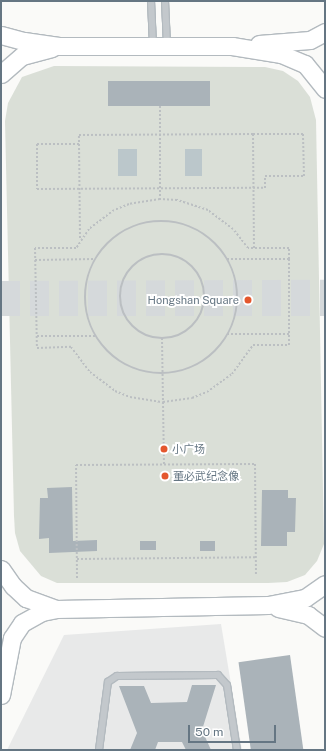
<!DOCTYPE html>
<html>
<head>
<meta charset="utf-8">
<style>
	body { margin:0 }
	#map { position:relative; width:326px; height:751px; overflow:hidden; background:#fafaf8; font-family:"Public Sans","Noto Sans SC",sans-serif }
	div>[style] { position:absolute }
	.built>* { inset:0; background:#e8e9e9 }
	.green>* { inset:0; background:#dadfd7 }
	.water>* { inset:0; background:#bbc7cb; transform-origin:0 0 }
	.building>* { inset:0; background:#aab3b9; transform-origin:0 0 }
	.primary-tunnel>* { height:19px; margin-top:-9.5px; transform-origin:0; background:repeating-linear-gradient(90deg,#d5d9db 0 19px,transparent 0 29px) }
	.path>* { height:2px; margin-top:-1px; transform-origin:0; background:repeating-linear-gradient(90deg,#bbbfc2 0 2px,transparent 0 4px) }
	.path>.ring { margin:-1px; padding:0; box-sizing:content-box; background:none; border:2px solid #bbbfc2; border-radius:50% }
	.roads { filter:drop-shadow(1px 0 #b3babf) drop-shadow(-1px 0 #b3babf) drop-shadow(0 1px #b3babf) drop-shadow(0 -1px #b3babf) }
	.lane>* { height:6px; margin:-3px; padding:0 3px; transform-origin:3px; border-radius:3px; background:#c3c8cc }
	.secondary>* { height:17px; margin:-8.5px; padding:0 8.5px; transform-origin:8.5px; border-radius:8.5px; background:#fff }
	.dots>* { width:11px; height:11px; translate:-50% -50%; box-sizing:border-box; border:2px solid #fff; border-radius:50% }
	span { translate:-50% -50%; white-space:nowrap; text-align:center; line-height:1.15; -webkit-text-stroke:4px #fff; paint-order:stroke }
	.poi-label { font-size:11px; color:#657683 }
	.right { translate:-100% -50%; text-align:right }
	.left { translate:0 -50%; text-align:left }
	.frame { position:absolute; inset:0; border:2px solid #657683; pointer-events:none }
	.scale { position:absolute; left:188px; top:725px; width:88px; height:18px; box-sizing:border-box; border:2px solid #657683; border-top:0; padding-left:5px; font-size:12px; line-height:14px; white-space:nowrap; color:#657683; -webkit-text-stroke:3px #fff; paint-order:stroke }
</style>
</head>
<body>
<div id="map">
	<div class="built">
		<i style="clip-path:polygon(221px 624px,242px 750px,7px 750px,64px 635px)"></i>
	</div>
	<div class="green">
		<i style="clip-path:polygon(54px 66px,265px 67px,283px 71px,298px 81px,310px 97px,316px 120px,324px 544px,317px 561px,305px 575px,287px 582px,268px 583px,57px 583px,41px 576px,20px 551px,15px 533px,14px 516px,5px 121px,8px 103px,22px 77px)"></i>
	</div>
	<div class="water">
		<i style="left:137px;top:149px;width:27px;height:19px;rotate:90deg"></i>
		<i style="left:185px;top:149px;width:17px;height:27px"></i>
	</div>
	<div class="building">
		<i style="left:108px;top:81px;width:102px;height:25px"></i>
		<i style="clip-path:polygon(72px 487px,73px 541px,97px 540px,97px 551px,49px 553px,49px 538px,39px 539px,40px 498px,48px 498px,47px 488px)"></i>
		<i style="clip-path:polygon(262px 490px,288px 490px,288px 498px,296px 498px,295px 532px,287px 532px,287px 546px,261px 546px)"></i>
		<i style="left:140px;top:541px;width:16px;height:9px"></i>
		<i style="left:200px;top:541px;width:15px;height:10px"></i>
		<i style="left:290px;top:655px;width:96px;height:52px;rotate:82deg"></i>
		<i style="clip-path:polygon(192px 685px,216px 685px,202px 730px,211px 750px,186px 750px,182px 742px,158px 742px,155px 750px,130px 750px,137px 733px,119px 686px,144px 686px,151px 703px,187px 702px)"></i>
	</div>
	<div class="primary-tunnel">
		<i style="left:1px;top:290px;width:324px;rotate:-0.2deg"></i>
		<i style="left:1px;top:306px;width:324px"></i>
	</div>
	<div class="path">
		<i style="left:160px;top:106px;width:93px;rotate:90deg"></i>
		<i style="left:79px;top:144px;width:42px;rotate:180deg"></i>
		<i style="left:37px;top:144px;width:45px;rotate:90deg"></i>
		<i style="left:37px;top:189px;width:228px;rotate:-0.3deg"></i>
		<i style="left:265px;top:188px;width:12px;rotate:-90deg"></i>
		<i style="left:265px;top:176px;width:39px"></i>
		<i style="left:304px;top:176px;width:42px;rotate:-91.4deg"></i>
		<i style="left:303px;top:134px;width:50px;rotate:180deg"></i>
		<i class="ring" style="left:85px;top:221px;width:150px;height:150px"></i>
		<i style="left:80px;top:238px;width:103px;rotate:-90.6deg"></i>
		<i style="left:79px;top:135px;width:174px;rotate:-0.3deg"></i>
		<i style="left:253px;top:134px;width:114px;rotate:89.5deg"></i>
		<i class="ring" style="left:120px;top:254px;width:82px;height:82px"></i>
		<i style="left:227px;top:259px;width:62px"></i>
		<i style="left:289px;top:259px;width:75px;rotate:90deg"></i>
		<i style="left:289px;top:334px;width:61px;rotate:180deg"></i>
		<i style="left:289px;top:259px;width:11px;rotate:-90deg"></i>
		<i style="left:289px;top:248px;width:41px;rotate:180deg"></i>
		<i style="left:248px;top:248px;width:24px;rotate:-128deg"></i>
		<i style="left:233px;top:229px;width:31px;rotate:-143deg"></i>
		<i style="left:208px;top:210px;width:33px;rotate:-162deg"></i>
		<i style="left:177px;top:200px;width:17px;rotate:-177deg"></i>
		<i style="left:160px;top:199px;width:31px;rotate:171deg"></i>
		<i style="left:129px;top:204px;width:16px;rotate:158deg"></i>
		<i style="left:114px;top:210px;width:31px;rotate:143deg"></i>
		<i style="left:89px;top:229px;width:23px;rotate:124deg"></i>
		<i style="left:76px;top:248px;width:41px;rotate:180deg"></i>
		<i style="left:35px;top:248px;width:100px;rotate:88.9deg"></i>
		<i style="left:37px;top:348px;width:34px;rotate:-2deg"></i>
		<i style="left:71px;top:347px;width:31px;rotate:53deg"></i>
		<i style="left:90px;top:372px;width:31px;rotate:37deg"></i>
		<i style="left:115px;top:391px;width:16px;rotate:22deg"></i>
		<i style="left:130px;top:397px;width:33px;rotate:9deg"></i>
		<i style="left:163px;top:402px;width:29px;rotate:-8deg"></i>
		<i style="left:192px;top:398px;width:16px;rotate:-22deg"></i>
		<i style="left:207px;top:392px;width:31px;rotate:-36deg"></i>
		<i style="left:232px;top:374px;width:36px;rotate:-54deg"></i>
		<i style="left:253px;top:345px;width:36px"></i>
		<i style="left:289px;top:345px;width:11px;rotate:-90deg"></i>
		<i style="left:35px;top:260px;width:60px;rotate:-1deg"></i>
		<i style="left:37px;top:336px;width:59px"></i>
		<i style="left:162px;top:338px;width:127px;rotate:89.1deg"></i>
		<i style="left:77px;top:559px;width:179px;rotate:-0.6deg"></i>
		<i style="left:77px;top:578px;width:113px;rotate:-90.5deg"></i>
		<i style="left:76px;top:465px;width:179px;rotate:-0.3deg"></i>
		<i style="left:255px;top:464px;width:112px;rotate:89.5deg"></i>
	</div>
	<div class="roads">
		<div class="lane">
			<i style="left:151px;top:1px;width:44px;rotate:87.4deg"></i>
			<i style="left:165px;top:1px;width:44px;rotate:87.4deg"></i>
			<i style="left:99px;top:750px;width:69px;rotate:-82.5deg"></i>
			<i style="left:108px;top:682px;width:11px;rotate:-34deg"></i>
			<i style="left:117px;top:676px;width:101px;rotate:-0.6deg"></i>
			<i style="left:218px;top:675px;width:13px;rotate:48deg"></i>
			<i style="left:227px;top:685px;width:66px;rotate:81.3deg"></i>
		</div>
		<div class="secondary">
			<i style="left:1px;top:35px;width:24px;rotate:15deg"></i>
			<i style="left:24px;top:41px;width:35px;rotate:8deg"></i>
			<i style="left:59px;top:46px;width:173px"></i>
			<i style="left:232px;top:46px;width:50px;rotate:9.3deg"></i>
			<i style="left:281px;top:54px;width:26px;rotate:23deg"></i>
			<i style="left:305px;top:64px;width:32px;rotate:51deg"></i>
			<i style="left:259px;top:44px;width:51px;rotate:-4.5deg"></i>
			<i style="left:310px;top:40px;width:17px;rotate:-28deg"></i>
			<i style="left:1px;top:74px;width:28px;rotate:-41deg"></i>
			<i style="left:22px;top:56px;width:31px;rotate:-15deg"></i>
			<i style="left:1px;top:569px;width:21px;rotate:55deg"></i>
			<i style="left:13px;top:586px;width:18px;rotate:43deg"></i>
			<i style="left:26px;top:598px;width:32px;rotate:20deg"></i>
			<i style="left:278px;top:608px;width:31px;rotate:13deg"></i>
			<i style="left:308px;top:615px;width:21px;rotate:37deg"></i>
			<i style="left:1px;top:695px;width:58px;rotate:-79.1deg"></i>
			<i style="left:12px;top:638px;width:18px;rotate:-56deg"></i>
			<i style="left:22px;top:623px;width:23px;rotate:-29deg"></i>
			<i style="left:42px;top:612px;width:14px;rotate:-12deg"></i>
			<i style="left:56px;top:609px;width:212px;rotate:-1.1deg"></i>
			<i style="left:268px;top:605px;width:38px;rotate:-11deg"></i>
			<i style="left:305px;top:598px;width:24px;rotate:-35deg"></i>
		</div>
	</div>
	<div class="dots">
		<i style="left:248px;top:300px;background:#e4572e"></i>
		<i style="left:164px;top:449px;background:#e4572e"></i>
		<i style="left:165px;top:476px;background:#e4572e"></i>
	</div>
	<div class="poi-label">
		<span class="right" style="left:239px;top:300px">Hongshan Square</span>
		<span class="left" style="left:172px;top:449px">小广场</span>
		<span class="left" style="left:173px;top:476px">董必武纪念像</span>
	</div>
	<div class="frame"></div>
	<div class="scale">50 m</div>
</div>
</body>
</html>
